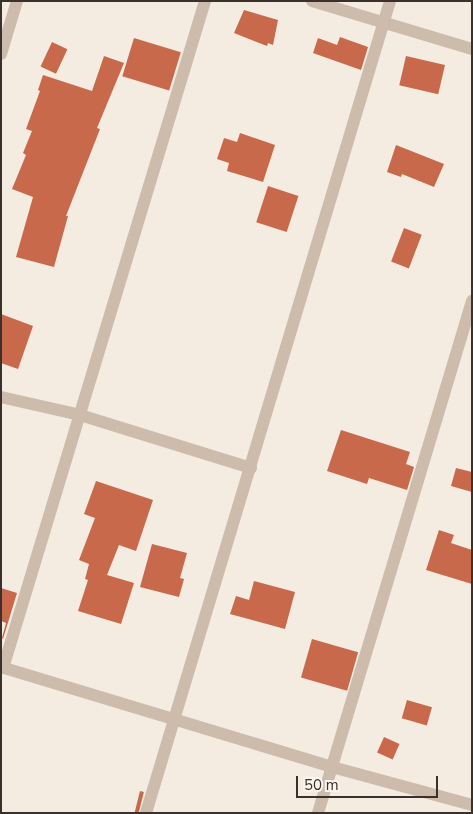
<!DOCTYPE html>
<html>
<head>
<meta charset="utf-8">
<style>
	body { margin:0 }
	#map { position:relative; width:473px; height:814px; overflow:hidden; background:#f4ebe1; font-family:"Nunito Sans",sans-serif }
	div>[style] { position:absolute }
	.building>* { inset:0; background:#c8694b; transform-origin:0 0 }
	.street>* { height:12px; margin:-6px; padding:0 6px; transform-origin:6px; border-radius:6px; background:#cdbbac }
	span { translate:-50% -50%; white-space:nowrap; text-align:center; line-height:1.15; -webkit-text-stroke:4.5px #fbf5ee; paint-order:stroke }
	.frame { position:absolute; inset:0; border:2px solid #3b302b; pointer-events:none }
	.scale { position:absolute; left:296px; top:776px; width:142px; height:22px; box-sizing:border-box; border:2px solid #3b302b; border-top:0; padding-left:6px; font-size:15px; line-height:18px; white-space:nowrap; color:#3b302b; -webkit-text-stroke:4px #fbf5ee; paint-order:stroke }
</style>
</head>
<body>
<div id="map">
	<div class="building">
		<i style="clip-path:polygon(244px 10px,278px 20px,273px 45px,268px 43px,267px 46px,234px 33px)"></i>
		<i style="clip-path:polygon(340px 37px,368px 47px,361px 70px,313px 53px,318px 38px,337px 45px)"></i>
		<i style="left:134px;top:38px;width:49px;height:40px;rotate:17deg"></i>
		<i style="left:52px;top:42px;width:17px;height:27px;rotate:25deg"></i>
		<i style="clip-path:polygon(104px 56px,124px 63px,97px 128px,100px 129px,66px 216px,68px 216px,54px 267px,16px 257px,33px 197px,12px 189px,26px 155px,23px 153px,32px 131px,26px 129px,40px 91px,38px 90px,43px 75px,92px 91px)"></i>
		<i style="left:406px;top:56px;width:40px;height:30px;rotate:13deg"></i>
		<i style="clip-path:polygon(240px 133px,275px 145px,263px 182px,227px 171px,229px 163px,217px 159px,224px 138px,237px 142px)"></i>
		<i style="clip-path:polygon(396px 145px,444px 164px,434px 187px,402px 174px,401px 177px,387px 172px)"></i>
		<i style="left:268px;top:186px;width:32px;height:38px;rotate:18deg"></i>
		<i style="left:404px;top:228px;width:19px;height:36px;rotate:21deg"></i>
		<i style="clip-path:polygon(1px 314px,33px 326px,18px 369px,1px 363px)"></i>
		<i style="clip-path:polygon(341px 430px,410px 452px,406px 464px,414px 467px,407px 490px,369px 478px,367px 484px,327px 471px)"></i>
		<i style="clip-path:polygon(456px 468px,472px 472px,472px 492px,451px 486px)"></i>
		<i style="clip-path:polygon(96px 481px,153px 500px,136px 551px,119px 545px,107px 575px,134px 583px,121px 624px,78px 611px,88px 580px,85px 579px,89px 564px,79px 560px,95px 518px,84px 514px)"></i>
		<i style="clip-path:polygon(439px 530px,454px 535px,451px 543px,472px 550px,472px 584px,426px 570px)"></i>
		<i style="clip-path:polygon(152px 544px,187px 553px,180px 578px,184px 579px,179px 597px,140px 587px)"></i>
		<i style="clip-path:polygon(254px 581px,295px 592px,285px 629px,230px 614px,236px 596px,249px 600px)"></i>
		<i style="clip-path:polygon(1px 588px,17px 593px,3px 639px,2px 638px,6px 623px,1px 621px)"></i>
		<i style="left:312px;top:639px;width:48px;height:40px;rotate:16deg"></i>
		<i style="left:407px;top:700px;width:26px;height:19px;rotate:16deg"></i>
		<i style="left:384px;top:737px;width:17px;height:17px;rotate:24deg"></i>
		<i style="left:140px;top:791px;width:4px;height:23px;rotate:14deg"></i>
	</div>
	<div class="street">
		<i style="left:312px;top:1px;width:167px;rotate:16.7deg"></i>
		<i style="left:1px;top:54px;width:55px;rotate:-73.2deg"></i>
		<i style="left:1px;top:397px;width:81px;rotate:12.8deg"></i>
		<i style="left:80px;top:415px;width:179px;rotate:17.2deg"></i>
		<i style="left:1px;top:667px;width:346px;rotate:16.8deg"></i>
		<i style="left:332px;top:767px;width:145px;rotate:15.2deg"></i>
		<i style="left:3px;top:668px;width:697px;rotate:-73.15deg"></i>
		<i style="left:146px;top:813px;width:848px;rotate:-73.27deg"></i>
		<i style="left:318px;top:813px;width:535px;rotate:-73.26deg"></i>
	</div>
	<div class="frame"></div>
	<div class="scale">50 m</div>
</div>
</body>
</html>
